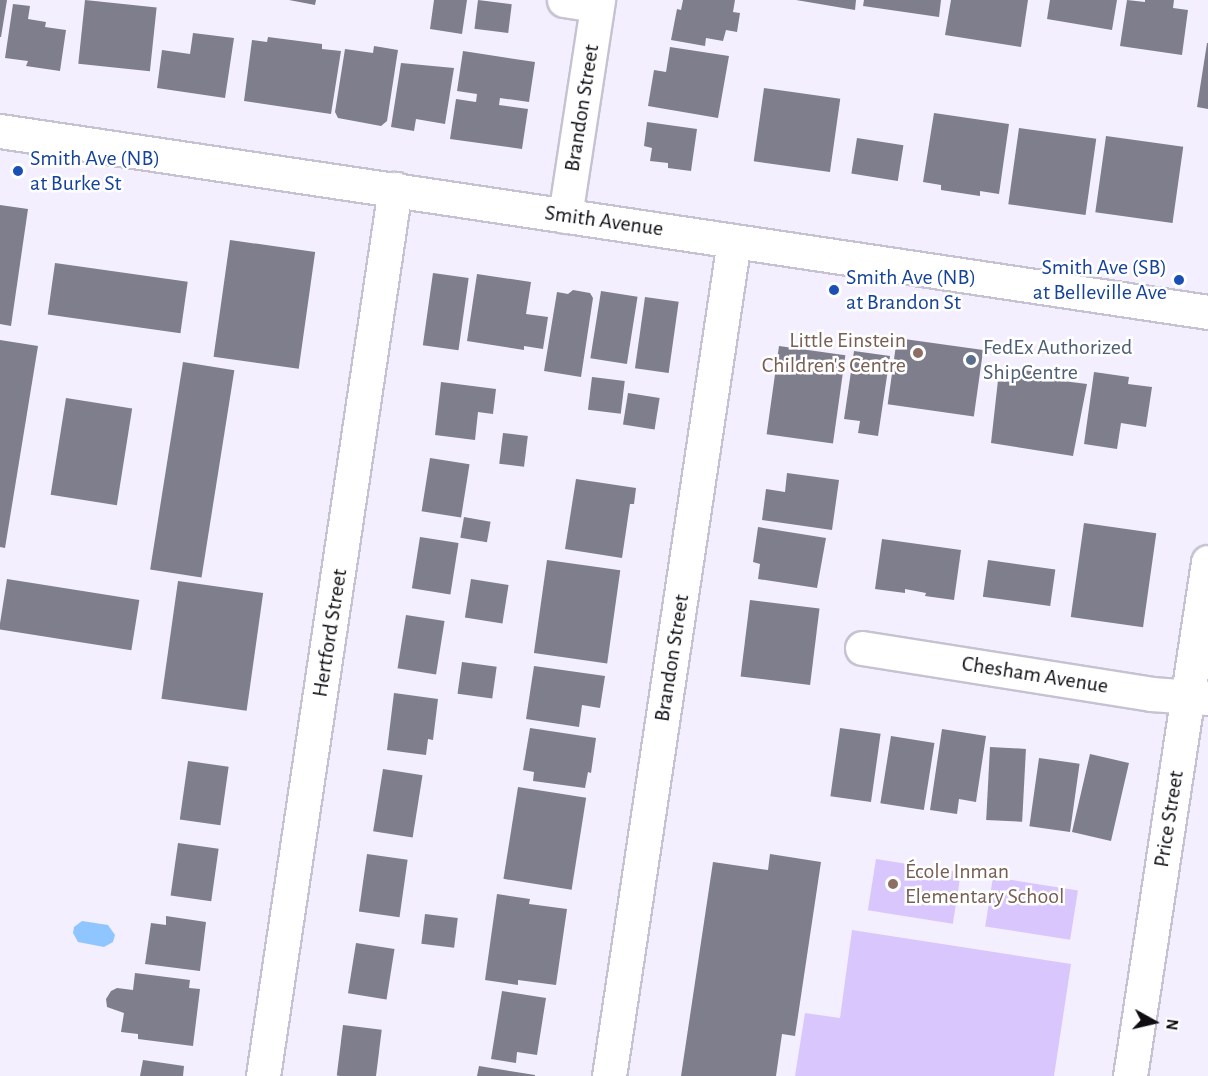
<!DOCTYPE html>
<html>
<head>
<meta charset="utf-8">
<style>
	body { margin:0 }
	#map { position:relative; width:1208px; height:1076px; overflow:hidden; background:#f4efff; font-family:"Alegreya Sans",sans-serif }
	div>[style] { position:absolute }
	.green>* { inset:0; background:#d8c6fd; transform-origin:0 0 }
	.water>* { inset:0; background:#90c6ff }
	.building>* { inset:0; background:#7e7e8d; transform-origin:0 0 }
	.roads { filter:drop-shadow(2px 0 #c6c2d1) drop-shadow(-2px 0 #c6c2d1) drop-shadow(0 2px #c6c2d1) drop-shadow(0 -2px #c6c2d1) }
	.minor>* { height:33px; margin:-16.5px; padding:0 16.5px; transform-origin:16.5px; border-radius:16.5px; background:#fff }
	.dots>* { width:16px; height:16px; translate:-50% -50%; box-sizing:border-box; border:3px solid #fff; border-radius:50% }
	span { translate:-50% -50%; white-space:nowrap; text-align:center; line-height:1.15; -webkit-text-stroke:5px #fff; paint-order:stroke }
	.street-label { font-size:22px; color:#0f0d12 }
	.transit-label { font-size:22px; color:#164399 }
	.left { translate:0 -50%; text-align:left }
	.right { translate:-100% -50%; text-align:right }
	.education-label { font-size:22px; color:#785e54 }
	.service-label { font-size:22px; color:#4e5e75 }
	.north { position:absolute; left:1124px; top:992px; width:60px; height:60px; -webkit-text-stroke:4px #fff; paint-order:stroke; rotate:98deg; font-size:16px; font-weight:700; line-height:24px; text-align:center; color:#0f0d12 }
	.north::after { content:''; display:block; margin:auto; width:21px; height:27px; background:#0f0d12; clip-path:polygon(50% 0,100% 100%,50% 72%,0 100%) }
</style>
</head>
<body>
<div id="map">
	<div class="green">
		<i style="left:876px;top:859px;width:86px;height:52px;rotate:9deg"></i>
		<i style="left:993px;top:877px;width:86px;height:50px;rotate:9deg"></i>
		<i style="clip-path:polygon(852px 930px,1071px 964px,1054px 1076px,795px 1076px,805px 1013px,840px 1018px)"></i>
	</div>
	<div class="water">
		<i style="clip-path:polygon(82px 921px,108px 925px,115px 935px,113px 942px,104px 947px,78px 942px,73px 933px,74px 927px)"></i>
	</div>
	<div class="building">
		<i style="clip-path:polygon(0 0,7px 0,1px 37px,0 37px)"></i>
		<i style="left:85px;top:0;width:72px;height:64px;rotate:6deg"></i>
		<i style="clip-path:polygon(289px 0,316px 0,315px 5px)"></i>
		<i style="clip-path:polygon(434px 0,467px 0,462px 34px,430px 29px)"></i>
		<i style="left:478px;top:0;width:34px;height:29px;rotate:7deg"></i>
		<i style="clip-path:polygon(683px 0,735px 0,733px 12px,740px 13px,737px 32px,726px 30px,723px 41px,706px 38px,705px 46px,671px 40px,677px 9px,681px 10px)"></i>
		<i style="clip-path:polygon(796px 0,856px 0,855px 10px)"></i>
		<i style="clip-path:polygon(864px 0,941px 0,939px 17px,863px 6px)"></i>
		<i style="clip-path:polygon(951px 0,1028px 0,1021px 47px,945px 35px)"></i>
		<i style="clip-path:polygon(1050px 0,1117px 0,1112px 30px,1047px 19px)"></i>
		<i style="clip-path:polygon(1127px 0,1145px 2px,1145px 0,1174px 0,1173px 8px,1188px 10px,1182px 55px,1120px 46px)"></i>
		<i style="clip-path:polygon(13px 4px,30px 6px,28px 19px,46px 22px,45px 27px,66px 30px,60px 71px,26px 66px,28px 61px,5px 58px)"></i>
		<i style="clip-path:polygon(193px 33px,234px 38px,225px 98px,157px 88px,162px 50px,190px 54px)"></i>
		<i style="clip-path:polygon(268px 37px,322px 44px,322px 49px,341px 51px,331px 114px,244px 101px,252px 40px,267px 42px)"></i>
		<i style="clip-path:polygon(1207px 43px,1208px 43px,1208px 109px,1197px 107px)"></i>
		<i style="clip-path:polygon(374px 46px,398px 50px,387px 121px,381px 126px,338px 118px,335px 112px,345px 49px,373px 53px)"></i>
		<i style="clip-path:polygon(670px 47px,729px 56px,718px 118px,648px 106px,654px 70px,666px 72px)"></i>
		<i style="clip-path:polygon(463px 51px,535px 62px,529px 102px,500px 98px,499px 105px,528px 109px,522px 149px,450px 139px,456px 99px,476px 102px,477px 94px,457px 91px)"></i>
		<i style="clip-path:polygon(401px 63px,454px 68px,445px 124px,416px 119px,414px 131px,391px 127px)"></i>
		<i style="left:764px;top:88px;width:77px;height:74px;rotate:8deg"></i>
		<i style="clip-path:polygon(934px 113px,1009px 124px,999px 194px,980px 191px,980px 196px,941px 190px,941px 185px,923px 182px)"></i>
		<i style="clip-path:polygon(647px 122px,697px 129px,691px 171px,668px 168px,668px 163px,650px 161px,652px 148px,644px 146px)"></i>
		<i style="left:1019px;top:128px;width:78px;height:77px;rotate:8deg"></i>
		<i style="left:1106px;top:136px;width:78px;height:77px;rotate:8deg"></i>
		<i style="left:857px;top:138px;width:47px;height:36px;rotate:9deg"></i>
		<i style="clip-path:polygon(0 205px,28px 209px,11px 326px,0 324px)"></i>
		<i style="left:230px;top:240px;width:86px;height:118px;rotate:8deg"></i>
		<i style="left:55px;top:263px;width:134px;height:52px;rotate:8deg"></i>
		<i style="left:433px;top:273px;width:36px;height:73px;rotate:8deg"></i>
		<i style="clip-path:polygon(477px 274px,531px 282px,526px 314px,548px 317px,543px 349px,524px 346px,524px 350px,467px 341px)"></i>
		<i style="clip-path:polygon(573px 290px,590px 293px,593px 298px,581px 377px,544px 371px,557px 292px,568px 294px)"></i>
		<i style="left:601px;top:291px;width:37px;height:68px;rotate:9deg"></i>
		<i style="left:645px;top:297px;width:34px;height:72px;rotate:8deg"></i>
		<i style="left:897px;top:338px;width:87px;height:67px;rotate:8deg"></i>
		<i style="clip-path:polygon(0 340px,38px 346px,5px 548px,0 547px)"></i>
		<i style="left:779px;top:346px;width:67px;height:89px;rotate:8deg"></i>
		<i style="clip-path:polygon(854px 351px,890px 356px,878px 436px,858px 433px,860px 421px,844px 419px)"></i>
		<i style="left:183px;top:362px;width:52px;height:210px;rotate:9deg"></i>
		<i style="clip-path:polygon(1023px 370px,1064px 376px,1063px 381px,1087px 384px,1073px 456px,991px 443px,999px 371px,1022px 374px)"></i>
		<i style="clip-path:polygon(1094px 372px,1129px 377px,1128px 384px,1152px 387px,1146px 427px,1121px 423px,1117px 449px,1084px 444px)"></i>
		<i style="left:592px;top:377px;width:33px;height:33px;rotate:7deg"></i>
		<i style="clip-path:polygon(441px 382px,496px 389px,493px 414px,478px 412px,475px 440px,435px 435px)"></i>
		<i style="left:628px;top:393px;width:32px;height:32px;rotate:9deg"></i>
		<i style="left:66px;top:398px;width:67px;height:98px;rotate:9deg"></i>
		<i style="left:503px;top:433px;width:25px;height:31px;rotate:7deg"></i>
		<i style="left:430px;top:458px;width:40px;height:54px;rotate:9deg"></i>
		<i style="clip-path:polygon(787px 473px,839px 480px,832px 530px,762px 520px,766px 489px,785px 492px)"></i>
		<i style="clip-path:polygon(576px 479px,636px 488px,634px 504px,630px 504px,622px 558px,565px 549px)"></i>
		<i style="left:464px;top:517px;width:27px;height:21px;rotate:10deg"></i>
		<i style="left:1084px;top:523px;width:73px;height:95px;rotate:8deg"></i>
		<i style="clip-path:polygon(758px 527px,826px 538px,817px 588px,758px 579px,760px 564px,753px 562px)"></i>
		<i style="left:420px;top:537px;width:39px;height:52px;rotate:9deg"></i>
		<i style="clip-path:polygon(882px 539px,961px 550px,954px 600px,925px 596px,926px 593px,905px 589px,905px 593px,875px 589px)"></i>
		<i style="left:547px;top:560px;width:74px;height:94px;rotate:8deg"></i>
		<i style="left:988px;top:560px;width:68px;height:37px;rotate:8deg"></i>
		<i style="left:7px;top:579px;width:134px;height:51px;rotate:9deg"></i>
		<i style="left:471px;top:579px;width:38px;height:39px;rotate:9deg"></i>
		<i style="left:178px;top:581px;width:86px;height:119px;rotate:8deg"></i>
		<i style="left:750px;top:600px;width:70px;height:77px;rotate:7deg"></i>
		<i style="left:406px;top:615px;width:39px;height:54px;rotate:9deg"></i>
		<i style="left:462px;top:662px;width:35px;height:32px;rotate:8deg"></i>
		<i style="clip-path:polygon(534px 666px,605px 676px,600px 708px,582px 705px,579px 727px,526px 719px)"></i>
		<i style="clip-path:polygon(394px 693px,438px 699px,433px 740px,428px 739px,426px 755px,387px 750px)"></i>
		<i style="clip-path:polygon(530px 728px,596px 738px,591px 773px,588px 772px,585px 788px,533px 781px,534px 772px,523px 770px)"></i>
		<i style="left:840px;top:728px;width:41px;height:69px;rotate:8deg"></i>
		<i style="clip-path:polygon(942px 729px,986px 736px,976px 802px,959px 799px,957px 814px,930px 810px)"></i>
		<i style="left:891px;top:736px;width:44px;height:68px;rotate:9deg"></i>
		<i style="left:990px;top:747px;width:36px;height:73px;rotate:3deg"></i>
		<i style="left:1090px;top:754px;width:40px;height:80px;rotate:13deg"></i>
		<i style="left:1039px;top:758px;width:41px;height:69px;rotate:8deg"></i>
		<i style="left:188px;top:761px;width:41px;height:59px;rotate:8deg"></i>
		<i style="left:383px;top:769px;width:40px;height:63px;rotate:9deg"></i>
		<i style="left:518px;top:787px;width:69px;height:93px;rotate:9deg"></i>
		<i style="left:178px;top:843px;width:41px;height:53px;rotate:8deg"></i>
		<i style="left:367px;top:854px;width:41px;height:58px;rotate:8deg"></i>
		<i style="clip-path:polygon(770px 854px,821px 862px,795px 1036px,782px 1034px,776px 1076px,681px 1076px,713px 862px,768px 870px)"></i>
		<i style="clip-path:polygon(497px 894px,530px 899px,529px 904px,567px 909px,556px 985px,518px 980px,518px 985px,485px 980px)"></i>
		<i style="left:425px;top:914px;width:33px;height:30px;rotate:7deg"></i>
		<i style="clip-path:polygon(166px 916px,206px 922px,200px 971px,145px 964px,151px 923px,166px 925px)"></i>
		<i style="left:356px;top:943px;width:39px;height:51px;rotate:9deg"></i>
		<i style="clip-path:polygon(135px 973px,190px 980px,189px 988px,200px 989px,193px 1046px,138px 1039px,138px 1034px,121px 1032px,124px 1013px,107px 1007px,106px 999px,111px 991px,117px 988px,133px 990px)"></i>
		<i style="clip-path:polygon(502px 991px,546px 998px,537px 1055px,517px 1052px,516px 1063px,491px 1059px)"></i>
		<i style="left:343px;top:1025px;width:39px;height:51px;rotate:7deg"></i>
		<i style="clip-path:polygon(143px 1060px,184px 1066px,183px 1076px,140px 1076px)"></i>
		<i style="clip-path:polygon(479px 1066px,535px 1075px,535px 1076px,477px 1076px)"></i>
	</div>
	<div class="roads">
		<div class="minor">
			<i style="left:564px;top:0;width:33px;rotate:9deg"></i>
			<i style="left:0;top:131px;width:1221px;rotate:8.52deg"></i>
			<i style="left:565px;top:216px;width:219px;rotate:-81.3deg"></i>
			<i style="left:862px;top:648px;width:293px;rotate:9deg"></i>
			<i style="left:1151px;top:694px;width:57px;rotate:4deg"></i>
			<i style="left:263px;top:1076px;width:897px;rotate:-81.54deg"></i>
			<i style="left:609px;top:1076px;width:844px;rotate:-81.49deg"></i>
			<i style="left:1130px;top:1076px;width:520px;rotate:-81.37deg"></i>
		</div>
	</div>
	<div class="dots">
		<i style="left:18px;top:171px;background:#1a4fb4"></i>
		<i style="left:1179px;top:280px;background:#1a4fb4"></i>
		<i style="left:834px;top:290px;background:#1a4fb4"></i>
		<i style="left:918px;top:353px;background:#8d6e63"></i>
		<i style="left:971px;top:360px;background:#5c6f8a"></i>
		<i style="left:893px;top:884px;background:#8d6e63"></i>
	</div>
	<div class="street-label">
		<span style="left:582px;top:108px;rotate:-81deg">Brandon Street</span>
		<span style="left:604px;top:221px;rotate:8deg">Smith Avenue</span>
		<span style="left:330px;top:633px;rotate:-81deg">Hertford Street</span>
		<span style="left:672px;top:658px;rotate:-81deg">Brandon Street</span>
		<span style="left:1035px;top:675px;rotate:9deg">Chesham Avenue</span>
		<span style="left:1169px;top:819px;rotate:-81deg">Price Street</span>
	</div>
	<div class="transit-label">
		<span class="left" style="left:30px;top:171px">Smith Ave (NB)<br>at Burke St</span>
		<span class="right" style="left:1167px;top:280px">Smith Ave (SB)<br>at Belleville Ave</span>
		<span class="left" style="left:846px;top:290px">Smith Ave (NB)<br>at Brandon St</span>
	</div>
	<div class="education-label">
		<span class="right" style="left:906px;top:353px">Little Einstein<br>Children's Centre</span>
		<span class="left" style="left:905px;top:884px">École Inman<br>Elementary School</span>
	</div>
	<div class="service-label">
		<span class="left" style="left:983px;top:360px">FedEx Authorized<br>ShipCentre</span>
	</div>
	<div class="north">N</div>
</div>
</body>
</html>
